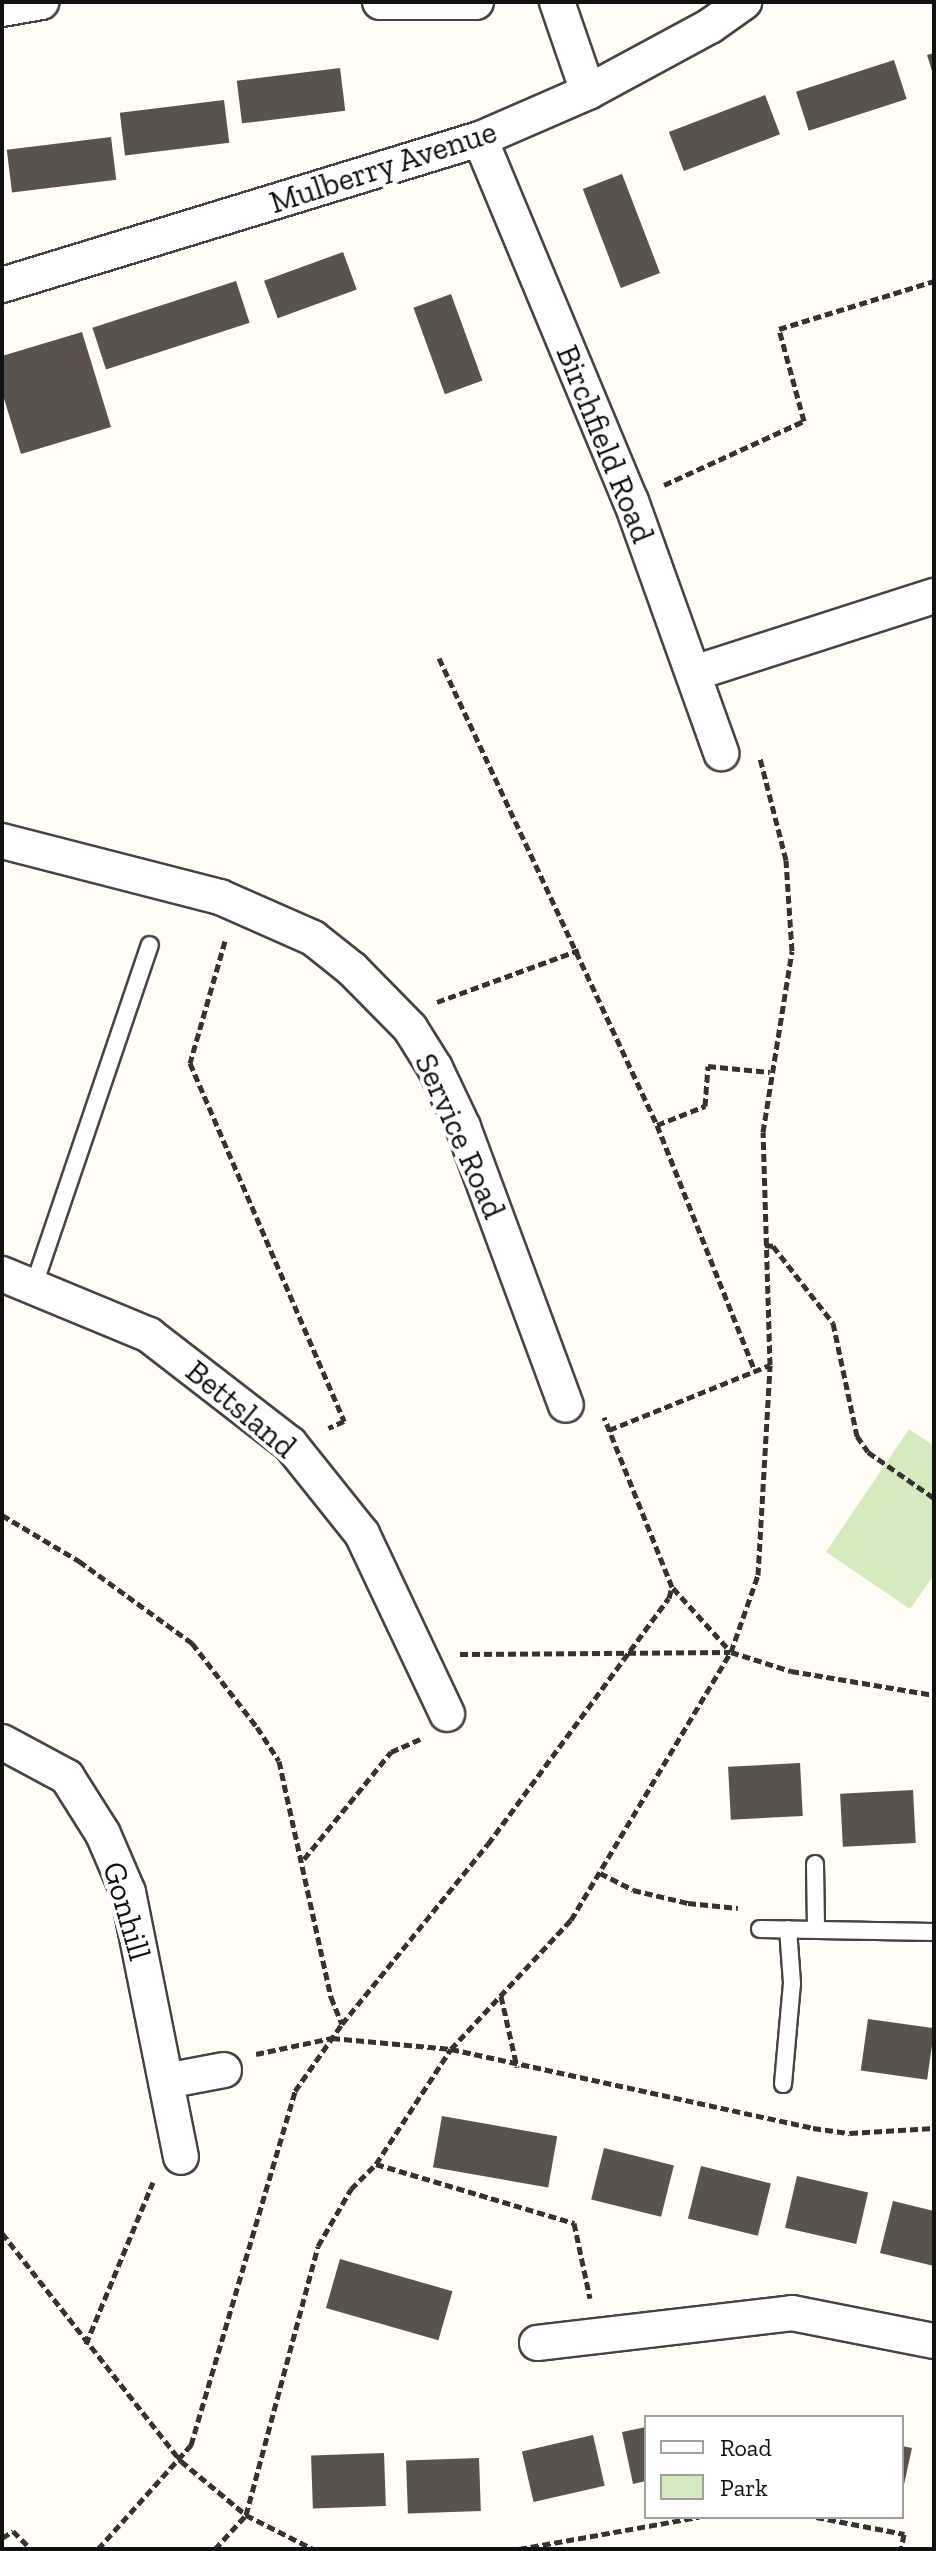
<!DOCTYPE html>
<html>
<head>
<meta charset="utf-8">
<style>
	body { margin:0 }
	#map { position:relative; width:936px; height:2551px; overflow:hidden; background:#fffdf5; font-family:"Zilla Slab",serif }
	div>[style] { position:absolute }
	.green>* { inset:0; background:#d5ebbd }
	.building>* { inset:0; background:#5a524d; transform-origin:0 0 }
	.path>* { height:5px; margin-top:-2.5px; transform-origin:0; background:repeating-linear-gradient(90deg,#333 0 8px,transparent 0 12px) }
	.roads { filter:drop-shadow(2px 0 #444) drop-shadow(-2px 0 #444) drop-shadow(0 2px #444) drop-shadow(0 -2px #444) }
	.lane>* { height:16px; margin:-8px; padding:0 8px; transform-origin:8px; border-radius:8px; background:#fff }
	.street>* { height:34px; margin:-17px; padding:0 17px; transform-origin:17px; border-radius:17px; background:#fff }
	span { translate:-50% -50%; white-space:nowrap; text-align:center; line-height:1.15; -webkit-text-stroke:8px #fff; paint-order:stroke }
	.street-label { font-size:32px; color:#111 }
	.frame { position:absolute; inset:0; border:4px solid #111; pointer-events:none }
	.legend { position:absolute; left:644px; top:2415px; width:260px; height:104px; box-sizing:border-box; background:#fff; border:2px solid #a0a0a0; margin:0; padding:10px 14px; list-style:none; font-size:24px; color:#111 }
	.legend li { display:flex; align-items:center; gap:16px; height:40px }
	.legend b { width:40px; border:2px solid #a0a0a0 }
</style>
</head>
<body>
<div id="map">
	<div class="green">
		<i style="clip-path:polygon(909px 1429px,934px 1446px,934px 1575px,910px 1609px,826px 1552px)"></i>
	</div>
	<div class="building">
		<i style="clip-path:polygon(934px 53px,934px 74px,933px 74px,927px 55px)"></i>
		<i style="left:894px;top:60px;width:41px;height:103px;rotate:72deg"></i>
		<i style="left:340px;top:68px;width:43px;height:104px;rotate:83deg"></i>
		<i style="left:765px;top:95px;width:42px;height:103px;rotate:69deg"></i>
		<i style="left:224px;top:100px;width:43px;height:105px;rotate:83deg"></i>
		<i style="left:111px;top:137px;width:43px;height:105px;rotate:83deg"></i>
		<i style="left:622px;top:174px;width:106px;height:42px;rotate:69deg"></i>
		<i style="left:343px;top:252px;width:40px;height:84px;rotate:70deg"></i>
		<i style="left:236px;top:281px;width:44px;height:151px;rotate:72deg"></i>
		<i style="left:451px;top:294px;width:92px;height:40px;rotate:70deg"></i>
		<i style="clip-path:polygon(82px 332px,111px 427px,21px 454px,2px 392px,2px 356px)"></i>
		<i style="left:800px;top:1763px;width:53px;height:72px;rotate:87deg"></i>
		<i style="left:913px;top:1790px;width:53px;height:73px;rotate:87deg"></i>
		<i style="left:868px;top:2019px;width:67px;height:52px;rotate:8deg"></i>
		<i style="left:442px;top:2116px;width:117px;height:52px;rotate:10deg"></i>
		<i style="left:604px;top:2148px;width:72px;height:53px;rotate:14deg"></i>
		<i style="left:701px;top:2166px;width:72px;height:54px;rotate:14deg"></i>
		<i style="left:797px;top:2176px;width:73px;height:53px;rotate:13deg"></i>
		<i style="clip-path:polygon(893px 2201px,934px 2211px,934px 2266px,880px 2253px)"></i>
		<i style="left:340px;top:2259px;width:117px;height:51px;rotate:16deg"></i>
		<i style="clip-path:polygon(646px 2427px,646px 2481px,633px 2484px,622px 2432px)"></i>
		<i style="left:593px;top:2435px;width:52px;height:73px;rotate:77deg"></i>
		<i style="clip-path:polygon(902px 2446px,912px 2448px,903px 2489px,902px 2489px)"></i>
		<i style="left:384px;top:2453px;width:53px;height:73px;rotate:88deg"></i>
		<i style="left:479px;top:2458px;width:53px;height:73px;rotate:88deg"></i>
	</div>
	<div class="path">
		<i style="left:664px;top:485px;width:154px;rotate:-24.6deg"></i>
		<i style="left:804px;top:421px;width:95px;rotate:-105.2deg"></i>
		<i style="left:779px;top:329px;width:162px;rotate:-17.2deg"></i>
		<i style="left:439px;top:658px;width:515px;rotate:64.98deg"></i>
		<i style="left:657px;top:1125px;width:265px;rotate:68.3deg"></i>
		<i style="left:225px;top:941px;width:127px;rotate:106deg"></i>
		<i style="left:190px;top:1063px;width:390px;rotate:66.7deg"></i>
		<i style="left:344px;top:1421px;width:17px;rotate:156deg"></i>
		<i style="left:437px;top:1002px;width:151px;rotate:-20.1deg"></i>
		<i style="left:657px;top:1125px;width:52px;rotate:-21.6deg"></i>
		<i style="left:705px;top:1106px;width:40px;rotate:-85.7deg"></i>
		<i style="left:708px;top:1066px;width:62px;rotate:5.5deg"></i>
		<i style="left:765px;top:1245px;width:8px;rotate:7deg"></i>
		<i style="left:773px;top:1246px;width:98px;rotate:52.1deg"></i>
		<i style="left:833px;top:1323px;width:116px;rotate:78deg"></i>
		<i style="left:857px;top:1436px;width:19px;rotate:55deg"></i>
		<i style="left:868px;top:1452px;width:80px;rotate:34.9deg"></i>
		<i style="left:609px;top:1430px;width:174px;rotate:-22deg"></i>
		<i style="left:2px;top:1515px;width:90px;rotate:30.9deg"></i>
		<i style="left:79px;top:1561px;width:140px;rotate:36deg"></i>
		<i style="left:192px;top:1643px;width:106px;rotate:52.3deg"></i>
		<i style="left:257px;top:1727px;width:40px;rotate:57.1deg"></i>
		<i style="left:279px;top:1761px;width:242px;rotate:77.6deg"></i>
		<i style="left:331px;top:1997px;width:29px;rotate:68deg"></i>
		<i style="left:673px;top:1588px;width:86px;rotate:47.8deg"></i>
		<i style="left:731px;top:1652px;width:63px;rotate:17.6deg"></i>
		<i style="left:791px;top:1671px;width:145px;rotate:9.5deg"></i>
		<i style="left:460px;top:1654px;width:270px;rotate:-0.4deg"></i>
		<i style="left:304px;top:1859px;width:138px;rotate:-50.9deg"></i>
		<i style="left:391px;top:1752px;width:32px;rotate:-24deg"></i>
		<i style="left:600px;top:1873px;width:37px;rotate:27deg"></i>
		<i style="left:633px;top:1890px;width:57px;rotate:13.3deg"></i>
		<i style="left:688px;top:1903px;width:50px;rotate:5.7deg"></i>
		<i style="left:501px;top:1996px;width:73px;rotate:77.3deg"></i>
		<i style="left:256px;top:2054px;width:78px;rotate:-11.9deg"></i>
		<i style="left:332px;top:2038px;width:120px;rotate:5.3deg"></i>
		<i style="left:451px;top:2049px;width:371px;rotate:12.3deg"></i>
		<i style="left:813px;top:2128px;width:37px;rotate:8deg"></i>
		<i style="left:850px;top:2133px;width:84px;rotate:-3.4deg"></i>
		<i style="left:376px;top:2164px;width:207px;rotate:16.6deg"></i>
		<i style="left:574px;top:2223px;width:77px;rotate:78deg"></i>
		<i style="left:2px;top:2233px;width:290px;rotate:51.9deg"></i>
		<i style="left:181px;top:2461px;width:85px;rotate:39.7deg"></i>
		<i style="left:246px;top:2515px;width:75px;rotate:26.9deg"></i>
		<i style="left:86px;top:2344px;width:175px;rotate:-67.5deg"></i>
		<i style="left:816px;top:2517px;width:90px;rotate:10.9deg"></i>
		<i style="left:904px;top:2534px;width:15px;rotate:101deg"></i>
		<i style="left:2px;top:2538px;width:13px;rotate:-32deg"></i>
		<i style="left:13px;top:2531px;width:25px;rotate:45deg"></i>
		<i style="left:98px;top:2549px;width:140px;rotate:-48.2deg"></i>
		<i style="left:191px;top:2445px;width:369px;rotate:-73.6deg"></i>
		<i style="left:295px;top:2091px;width:82px;rotate:-55deg"></i>
		<i style="left:342px;top:2024px;width:232px;rotate:-51deg"></i>
		<i style="left:488px;top:1844px;width:305px;rotate:-53.7deg"></i>
		<i style="left:669px;top:1598px;width:11px;rotate:-75deg"></i>
		<i style="left:672px;top:1587px;width:183px;rotate:-111.8deg"></i>
		<i style="left:215px;top:2549px;width:46px;rotate:-47.6deg"></i>
		<i style="left:246px;top:2515px;width:278px;rotate:-75deg"></i>
		<i style="left:318px;top:2246px;width:66px;rotate:-59.9deg"></i>
		<i style="left:351px;top:2189px;width:35px;rotate:-45deg"></i>
		<i style="left:376px;top:2164px;width:137px;rotate:-56.9deg"></i>
		<i style="left:451px;top:2049px;width:176px;rotate:-47.1deg"></i>
		<i style="left:571px;top:1920px;width:312px;rotate:-59.2deg"></i>
		<i style="left:731px;top:1652px;width:82px;rotate:-70.7deg"></i>
		<i style="left:758px;top:1575px;width:210px;rotate:-86.7deg"></i>
		<i style="left:770px;top:1365px;width:233px;rotate:-91.7deg"></i>
		<i style="left:763px;top:1132px;width:183px;rotate:-80.9deg"></i>
		<i style="left:792px;top:951px;width:91px;rotate:-93.8deg"></i>
		<i style="left:786px;top:860px;width:105px;rotate:-104.3deg"></i>
		<i style="left:519px;top:2549px;width:183px;rotate:-10.1deg"></i>
	</div>
	<div class="roads">
		<div class="lane">
			<i style="left:34px;top:1285px;width:359px;rotate:-71.2deg"></i>
			<i style="left:815px;top:1864px;width:63px;rotate:89.1deg"></i>
			<i style="left:760px;top:1929px;width:174px;rotate:1deg"></i>
			<i style="left:783px;top:2084px;width:101px;rotate:-84.9deg"></i>
			<i style="left:792px;top:1983px;width:54px;rotate:-94.2deg"></i>
		</div>
		<div class="street">
			<i style="left:380px;top:2px;width:96px"></i>
			<i style="left:557px;top:2px;width:95px;rotate:71deg"></i>
			<i style="left:2px;top:9px;width:40px;rotate:-10deg"></i>
			<i style="left:480px;top:139px;width:392px;rotate:67.4deg"></i>
			<i style="left:631px;top:501px;width:268px;rotate:70.3deg"></i>
			<i style="left:2px;top:285px;width:500px;rotate:-17deg"></i>
			<i style="left:480px;top:139px;width:118px;rotate:-23.5deg"></i>
			<i style="left:588px;top:92px;width:139px;rotate:-28.4deg"></i>
			<i style="left:710px;top:26px;width:42px;rotate:-35.2deg"></i>
			<i style="left:694px;top:673px;width:252px;rotate:-17.8deg"></i>
			<i style="left:2px;top:841px;width:225px;rotate:14.4deg"></i>
			<i style="left:220px;top:897px;width:102px;rotate:23.8deg"></i>
			<i style="left:313px;top:938px;width:50px;rotate:38.5deg"></i>
			<i style="left:352px;top:969px;width:83px;rotate:45.5deg"></i>
			<i style="left:410px;top:1028px;width:47px;rotate:58deg"></i>
			<i style="left:435px;top:1068px;width:65px;rotate:64.6deg"></i>
			<i style="left:463px;top:1127px;width:296px;rotate:69.7deg"></i>
			<i style="left:2px;top:1274px;width:159px;rotate:22.5deg"></i>
			<i style="left:149px;top:1335px;width:178px;rotate:37.7deg"></i>
			<i style="left:290px;top:1444px;width:115px;rotate:51.3deg"></i>
			<i style="left:362px;top:1534px;width:199px;rotate:64.7deg"></i>
			<i style="left:2px;top:1742px;width:74px;rotate:28.3deg"></i>
			<i style="left:67px;top:1777px;width:67px;rotate:57.7deg"></i>
			<i style="left:103px;top:1834px;width:63px;rotate:66.7deg"></i>
			<i style="left:128px;top:1892px;width:270px;rotate:78.7deg"></i>
			<i style="left:166px;top:2081px;width:59px;rotate:-10.7deg"></i>
			<i style="left:537px;top:2343px;width:257px;rotate:-6.7deg"></i>
			<i style="left:792px;top:2313px;width:145px;rotate:11.2deg"></i>
		</div>
	</div>
	<div class="street-label">
		<span style="left:383px;top:167px;rotate:-18deg">Mulberry Avenue</span>
		<span style="left:605px;top:444px;rotate:68deg">Birchfield Road</span>
		<span style="left:460px;top:1136px;rotate:66deg">Service Road</span>
		<span style="left:241px;top:1409px;rotate:40deg">Bettsland</span>
		<span style="left:127px;top:1911px;rotate:74deg">Gonhill</span>
	</div>
	<div class="frame"></div>
	<ul class="legend">
	<li><b style="height:10px;background:#fff"></b>Road</li>
	<li><b style="height:22px;background:#d5ebbd"></b>Park</li>
	</ul>
</div>
</body>
</html>
